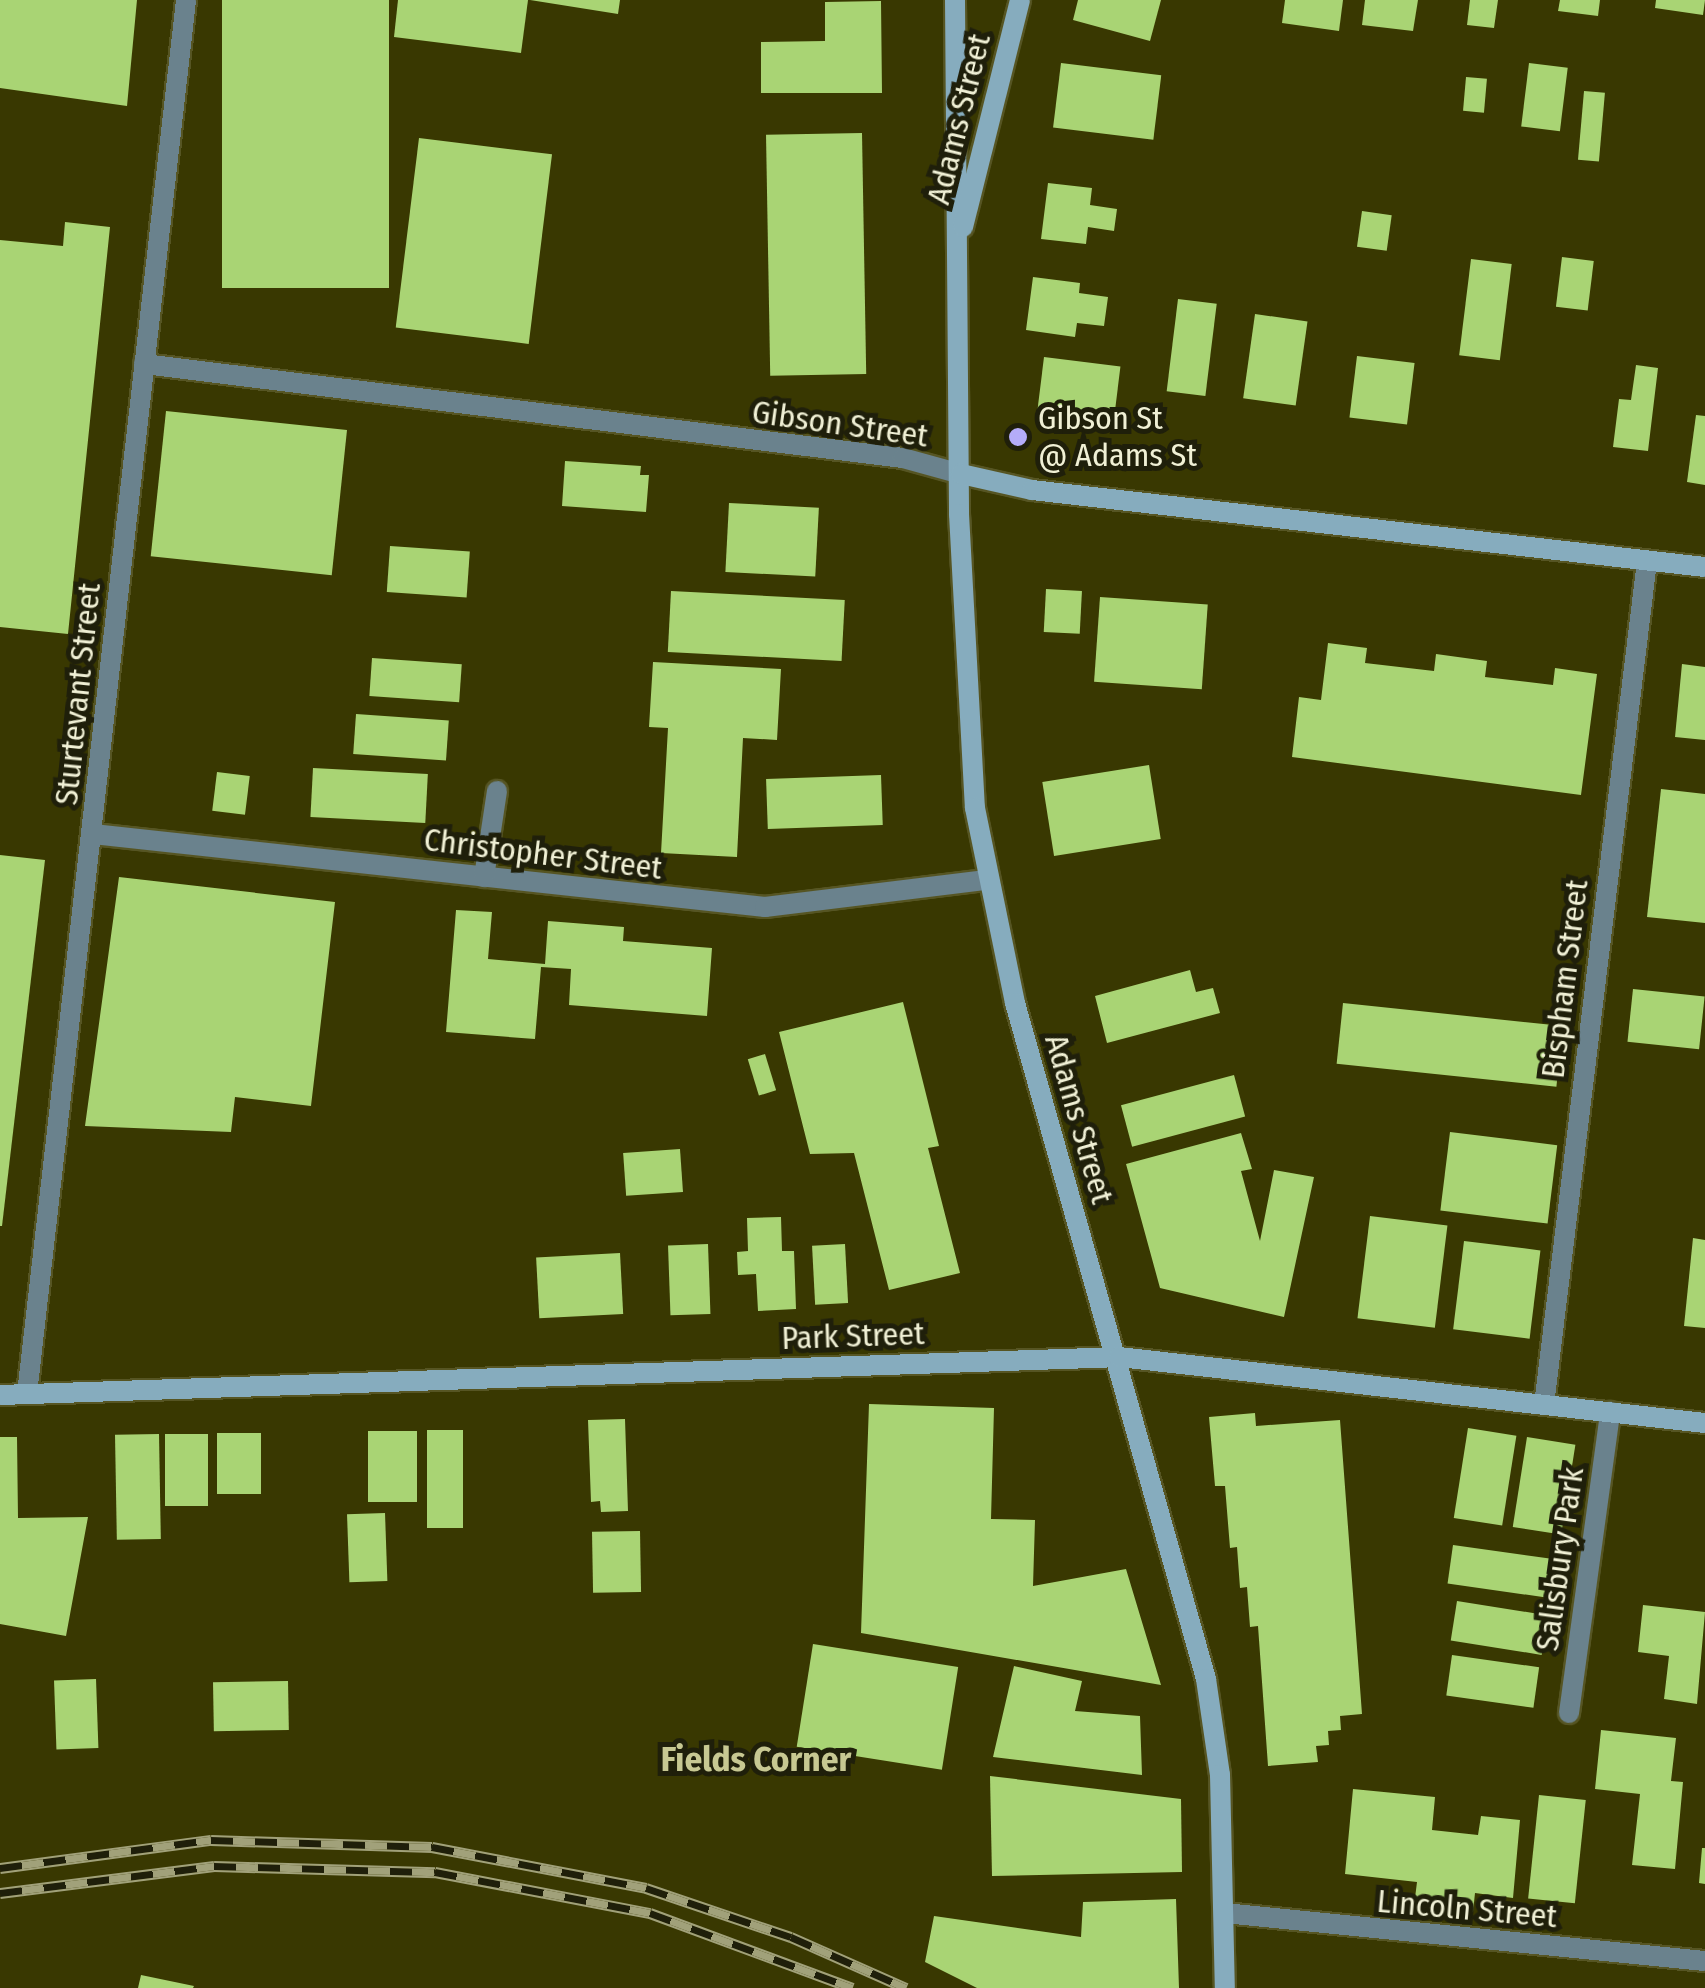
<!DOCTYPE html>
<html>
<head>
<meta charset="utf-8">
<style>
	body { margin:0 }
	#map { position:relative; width:1705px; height:1988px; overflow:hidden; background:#393801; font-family:"Fira Sans Condensed",sans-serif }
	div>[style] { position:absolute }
	.building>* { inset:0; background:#a9d474; transform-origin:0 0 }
	.roads { filter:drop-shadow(2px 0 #565523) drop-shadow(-2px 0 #565523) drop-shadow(0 2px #565523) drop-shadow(0 -2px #565523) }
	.street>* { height:20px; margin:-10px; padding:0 10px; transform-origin:10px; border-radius:10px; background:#6a828d }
	.secondary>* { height:20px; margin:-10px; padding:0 10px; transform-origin:10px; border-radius:10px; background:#86acbe }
	.rail>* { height:11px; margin-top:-5.5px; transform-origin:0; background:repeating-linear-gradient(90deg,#1f1f0a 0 22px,#a1a17a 0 44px); box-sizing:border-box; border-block:2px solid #a1a17a }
	.dots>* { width:28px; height:28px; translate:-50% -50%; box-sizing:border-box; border:5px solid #1f1f0a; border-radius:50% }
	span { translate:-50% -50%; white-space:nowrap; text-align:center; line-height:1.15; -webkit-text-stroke:10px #1f1f0a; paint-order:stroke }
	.street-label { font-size:32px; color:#f0f0d5 }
	.poi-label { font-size:32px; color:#f0f0d5 }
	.left { translate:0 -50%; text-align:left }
	.neighbourhood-label { font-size:35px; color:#c7c892; font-weight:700 }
</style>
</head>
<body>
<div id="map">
	<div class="building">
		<i style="clip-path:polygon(0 0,137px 0,127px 106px,0 88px)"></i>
		<i style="left:222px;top:0;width:167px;height:288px"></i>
		<i style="clip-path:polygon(398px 0,528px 0,521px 53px,394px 37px)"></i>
		<i style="clip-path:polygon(530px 0,620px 0,618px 14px)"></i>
		<i style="clip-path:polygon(1078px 0,1161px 0,1150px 41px,1073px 20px)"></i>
		<i style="clip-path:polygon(1285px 0,1343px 0,1339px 31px,1282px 23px)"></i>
		<i style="clip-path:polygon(1365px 0,1418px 0,1413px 31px,1362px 25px)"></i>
		<i style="clip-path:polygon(1470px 0,1498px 0,1494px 28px,1467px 25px)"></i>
		<i style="clip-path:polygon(1560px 0,1600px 0,1598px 16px,1558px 11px)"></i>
		<i style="clip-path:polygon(1656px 0,1705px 0,1703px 15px,1655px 8px)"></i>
		<i style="clip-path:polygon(881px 1px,882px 93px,761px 93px,761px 42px,825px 41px,825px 2px)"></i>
		<i style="left:1061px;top:63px;width:101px;height:65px;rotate:7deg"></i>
		<i style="left:1529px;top:63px;width:39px;height:64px;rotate:7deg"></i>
		<i style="left:1466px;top:77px;width:21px;height:34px;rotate:5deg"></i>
		<i style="left:1584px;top:91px;width:21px;height:69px;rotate:5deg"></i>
		<i style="left:862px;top:133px;width:241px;height:96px;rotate:89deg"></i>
		<i style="left:419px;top:138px;width:134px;height:191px;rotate:7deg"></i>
		<i style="clip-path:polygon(1048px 183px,1092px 188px,1090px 205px,1117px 209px,1114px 231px,1088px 227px,1086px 244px,1041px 239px)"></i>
		<i style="left:1362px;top:211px;width:30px;height:36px;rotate:8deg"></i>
		<i style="clip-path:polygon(65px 222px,110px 227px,68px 634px,0 627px,0 240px,63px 246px)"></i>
		<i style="left:1562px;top:257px;width:32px;height:50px;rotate:7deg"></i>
		<i style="left:1471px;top:259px;width:41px;height:97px;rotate:7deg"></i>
		<i style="clip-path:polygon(1033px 277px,1080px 283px,1079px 293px,1108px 297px,1104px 326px,1077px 323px,1075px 337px,1026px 330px)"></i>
		<i style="left:1178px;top:299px;width:39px;height:93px;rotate:7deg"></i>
		<i style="left:1255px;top:314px;width:53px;height:85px;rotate:8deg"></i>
		<i style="left:1357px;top:356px;width:58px;height:62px;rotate:7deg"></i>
		<i style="left:1044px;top:357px;width:77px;height:64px;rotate:7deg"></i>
		<i style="clip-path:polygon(1636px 365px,1658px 368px,1648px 451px,1613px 447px,1619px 399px,1631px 400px)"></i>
		<i style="left:166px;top:411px;width:182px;height:146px;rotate:6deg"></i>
		<i style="clip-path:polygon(1696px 415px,1705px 416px,1705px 485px,1687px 482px)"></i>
		<i style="clip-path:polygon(565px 461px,641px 466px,640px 475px,649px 475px,646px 512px,562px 506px)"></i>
		<i style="left:729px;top:503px;width:90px;height:69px;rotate:3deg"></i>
		<i style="left:390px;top:546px;width:80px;height:46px;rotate:4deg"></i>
		<i style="left:1046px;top:589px;width:36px;height:43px;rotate:3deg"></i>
		<i style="left:671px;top:591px;width:174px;height:61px;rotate:3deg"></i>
		<i style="left:1100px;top:597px;width:108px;height:85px;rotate:4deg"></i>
		<i style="clip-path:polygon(1328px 643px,1367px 648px,1365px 663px,1434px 671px,1436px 654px,1487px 661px,1485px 677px,1553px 685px,1555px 668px,1597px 674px,1581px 795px,1292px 757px,1299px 697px,1321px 700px)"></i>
		<i style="left:372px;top:658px;width:90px;height:38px;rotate:4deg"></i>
		<i style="clip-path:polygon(653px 662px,781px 669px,777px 740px,743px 738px,737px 857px,661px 853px,668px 728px,649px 727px)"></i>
		<i style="clip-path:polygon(1682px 664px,1705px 667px,1705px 740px,1675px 737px)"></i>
		<i style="left:356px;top:714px;width:93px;height:40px;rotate:4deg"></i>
		<i style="left:1149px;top:765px;width:75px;height:108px;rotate:81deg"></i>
		<i style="left:313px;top:768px;width:115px;height:49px;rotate:3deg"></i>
		<i style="left:217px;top:772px;width:33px;height:39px;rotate:7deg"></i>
		<i style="left:881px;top:775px;width:50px;height:115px;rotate:88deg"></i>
		<i style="clip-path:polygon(1661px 789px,1705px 794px,1705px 923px,1647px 917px)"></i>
		<i style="clip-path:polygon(0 855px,45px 860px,2px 1226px,0 1226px)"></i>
		<i style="clip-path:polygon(119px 877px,335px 902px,311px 1106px,235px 1097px,231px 1132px,85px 1126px)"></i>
		<i style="clip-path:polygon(456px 910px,492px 912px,488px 959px,545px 964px,548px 921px,624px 927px,623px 941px,712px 948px,707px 1016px,569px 1005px,571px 969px,541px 967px,535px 1039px,446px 1032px)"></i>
		<i style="clip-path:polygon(1190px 970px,1196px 992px,1213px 988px,1220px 1013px,1107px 1043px,1095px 996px)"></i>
		<i style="left:1633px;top:989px;width:72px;height:53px;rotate:6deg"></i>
		<i style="clip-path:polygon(903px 1002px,939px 1146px,928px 1148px,960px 1273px,889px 1290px,854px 1153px,810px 1154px,779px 1032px)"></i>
		<i style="left:1343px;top:1003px;width:221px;height:61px;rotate:6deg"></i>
		<i style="left:765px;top:1054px;width:38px;height:18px;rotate:73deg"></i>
		<i style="left:1234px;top:1075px;width:43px;height:117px;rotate:75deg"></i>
		<i style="left:1450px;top:1132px;width:108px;height:79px;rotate:7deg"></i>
		<i style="clip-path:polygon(1241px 1133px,1252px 1169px,1241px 1171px,1260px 1241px,1274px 1170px,1314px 1177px,1284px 1317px,1160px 1288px,1126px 1164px)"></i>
		<i style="left:680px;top:1149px;width:43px;height:57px;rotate:86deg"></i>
		<i style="left:1370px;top:1216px;width:78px;height:103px;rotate:7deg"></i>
		<i style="clip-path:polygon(781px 1217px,782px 1251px,794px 1251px,796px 1309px,758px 1311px,756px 1274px,738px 1275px,737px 1252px,748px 1251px,747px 1218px)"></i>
		<i style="clip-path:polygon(1693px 1238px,1705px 1240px,1705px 1328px,1684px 1326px)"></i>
		<i style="left:1464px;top:1241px;width:77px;height:89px;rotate:7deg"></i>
		<i style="left:708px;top:1244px;width:70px;height:40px;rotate:88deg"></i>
		<i style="left:845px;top:1244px;width:59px;height:33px;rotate:87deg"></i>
		<i style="left:620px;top:1253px;width:61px;height:84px;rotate:87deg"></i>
		<i style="clip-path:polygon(869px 1404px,994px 1408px,991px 1519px,1035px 1520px,1033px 1586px,1126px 1569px,1161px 1685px,861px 1633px)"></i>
		<i style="clip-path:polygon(1255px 1413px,1256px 1426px,1340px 1420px,1362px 1714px,1340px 1716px,1341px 1730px,1328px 1731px,1329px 1745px,1316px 1746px,1318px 1762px,1268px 1766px,1258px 1626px,1250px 1627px,1247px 1587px,1240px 1588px,1237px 1547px,1230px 1548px,1225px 1486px,1215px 1486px,1209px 1417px)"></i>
		<i style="clip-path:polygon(625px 1419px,628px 1511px,601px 1512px,600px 1501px,591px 1502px,588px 1420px)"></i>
		<i style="left:1468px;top:1428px;width:49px;height:91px;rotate:9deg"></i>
		<i style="left:427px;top:1430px;width:36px;height:98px"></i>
		<i style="left:368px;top:1431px;width:49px;height:71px"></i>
		<i style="left:261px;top:1433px;width:61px;height:44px;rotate:90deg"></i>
		<i style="left:159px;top:1434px;width:105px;height:44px;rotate:89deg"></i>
		<i style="left:165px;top:1434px;width:43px;height:72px"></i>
		<i style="clip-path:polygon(0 1437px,17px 1437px,18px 1518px,88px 1517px,66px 1636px,0 1624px)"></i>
		<i style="left:1527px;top:1437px;width:49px;height:91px;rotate:9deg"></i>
		<i style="left:385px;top:1513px;width:68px;height:38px;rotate:88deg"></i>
		<i style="left:640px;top:1531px;width:61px;height:48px;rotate:89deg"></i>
		<i style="left:1453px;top:1545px;width:103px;height:39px;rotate:8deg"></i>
		<i style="left:1457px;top:1601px;width:92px;height:40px;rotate:9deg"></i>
		<i style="clip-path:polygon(1643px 1605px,1705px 1612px,1697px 1704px,1664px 1699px,1669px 1656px,1638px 1652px)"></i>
		<i style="left:813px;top:1644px;width:147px;height:104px;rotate:9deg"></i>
		<i style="left:1452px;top:1655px;width:88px;height:41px;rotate:8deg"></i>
		<i style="clip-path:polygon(1014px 1666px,1082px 1681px,1075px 1711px,1140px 1716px,1142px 1775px,993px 1757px)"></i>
		<i style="left:96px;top:1679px;width:69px;height:42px;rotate:88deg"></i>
		<i style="left:288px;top:1681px;width:49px;height:75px;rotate:89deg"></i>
		<i style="clip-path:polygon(1601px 1730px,1676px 1738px,1671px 1781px,1683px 1782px,1675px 1869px,1632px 1865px,1640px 1794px,1595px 1789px)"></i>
		<i style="clip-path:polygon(990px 1776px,1181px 1799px,1182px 1872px,992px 1876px)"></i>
		<i style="clip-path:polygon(1353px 1789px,1435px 1797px,1432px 1830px,1478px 1835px,1481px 1816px,1520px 1820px,1513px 1898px,1475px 1893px,1473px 1912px,1414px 1906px,1417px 1882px,1345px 1874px)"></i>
		<i style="left:1539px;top:1795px;width:47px;height:104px;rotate:6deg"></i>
		<i style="clip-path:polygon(1702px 1848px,1705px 1848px,1705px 1884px,1699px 1883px)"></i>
		<i style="clip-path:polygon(1176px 1899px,1179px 1988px,977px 1988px,925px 1962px,934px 1916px,1081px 1937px,1083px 1902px)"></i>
		<i style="clip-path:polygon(141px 1975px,194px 1986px,193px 1988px,138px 1988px)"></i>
	</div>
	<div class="roads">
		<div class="street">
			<i style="left:144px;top:364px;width:765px;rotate:7.06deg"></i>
			<i style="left:903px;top:458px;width:60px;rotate:15.4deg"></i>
			<i style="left:93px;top:834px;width:676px;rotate:6.2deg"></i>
			<i style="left:765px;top:907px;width:223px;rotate:-7deg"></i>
			<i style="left:484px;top:877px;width:87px;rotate:-81.4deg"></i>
			<i style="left:27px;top:1394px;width:1403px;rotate:-83.49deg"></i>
			<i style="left:1544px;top:1405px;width:850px;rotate:-83.04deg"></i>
			<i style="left:1569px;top:1713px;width:304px;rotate:-82.2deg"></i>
			<i style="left:1224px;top:1913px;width:483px;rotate:5.7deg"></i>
		</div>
		<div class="secondary">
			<i style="left:955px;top:0;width:514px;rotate:89.55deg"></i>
			<i style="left:959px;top:514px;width:294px;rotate:86.9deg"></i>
			<i style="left:975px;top:808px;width:199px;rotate:78.4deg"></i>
			<i style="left:1015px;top:1003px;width:702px;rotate:74.22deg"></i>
			<i style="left:1206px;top:1679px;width:97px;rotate:81.7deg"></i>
			<i style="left:1220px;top:1775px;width:213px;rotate:88.7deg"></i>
			<i style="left:963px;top:227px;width:234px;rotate:-75.9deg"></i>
			<i style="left:961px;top:474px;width:73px;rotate:12.7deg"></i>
			<i style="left:1032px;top:490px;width:677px;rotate:6.53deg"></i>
			<i style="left:0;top:1395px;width:1120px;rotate:-1.94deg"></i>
			<i style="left:1119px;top:1357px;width:590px;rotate:6.43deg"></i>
		</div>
	</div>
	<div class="rail">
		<i style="left:0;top:1868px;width:213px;rotate:-7.6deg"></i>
		<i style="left:211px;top:1840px;width:221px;rotate:1.8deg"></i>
		<i style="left:432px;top:1847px;width:218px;rotate:10.8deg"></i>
		<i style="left:646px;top:1888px;width:153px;rotate:18.7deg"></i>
		<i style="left:791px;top:1937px;width:126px;rotate:23.9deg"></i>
		<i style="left:0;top:1893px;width:216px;rotate:-7.2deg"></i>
		<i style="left:214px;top:1866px;width:221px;rotate:1.6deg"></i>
		<i style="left:435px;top:1872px;width:219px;rotate:10.8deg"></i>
		<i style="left:650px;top:1913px;width:216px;rotate:20.3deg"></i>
	</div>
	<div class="dots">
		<i style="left:1018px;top:437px;background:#b4acf9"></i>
	</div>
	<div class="street-label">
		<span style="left:959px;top:119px;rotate:-76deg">Adams Street</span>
		<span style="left:840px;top:424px;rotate:8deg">Gibson Street</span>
		<span style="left:78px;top:694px;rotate:-84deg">Sturtevant Street</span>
		<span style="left:543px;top:854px;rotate:7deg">Christopher Street</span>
		<span style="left:1565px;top:979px;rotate:-83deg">Bispham Street</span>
		<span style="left:1079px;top:1119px;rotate:74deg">Adams Street</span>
		<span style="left:853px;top:1336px;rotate:-2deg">Park Street</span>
		<span style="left:1560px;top:1559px;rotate:-82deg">Salisbury Park</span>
		<span style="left:1467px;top:1909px;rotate:5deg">Lincoln Street</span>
	</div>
	<div class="poi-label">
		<span class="left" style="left:1038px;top:437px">Gibson St<br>@ Adams St</span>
	</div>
	<div class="neighbourhood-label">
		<span style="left:756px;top:1759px">Fields Corner</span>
	</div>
</div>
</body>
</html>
